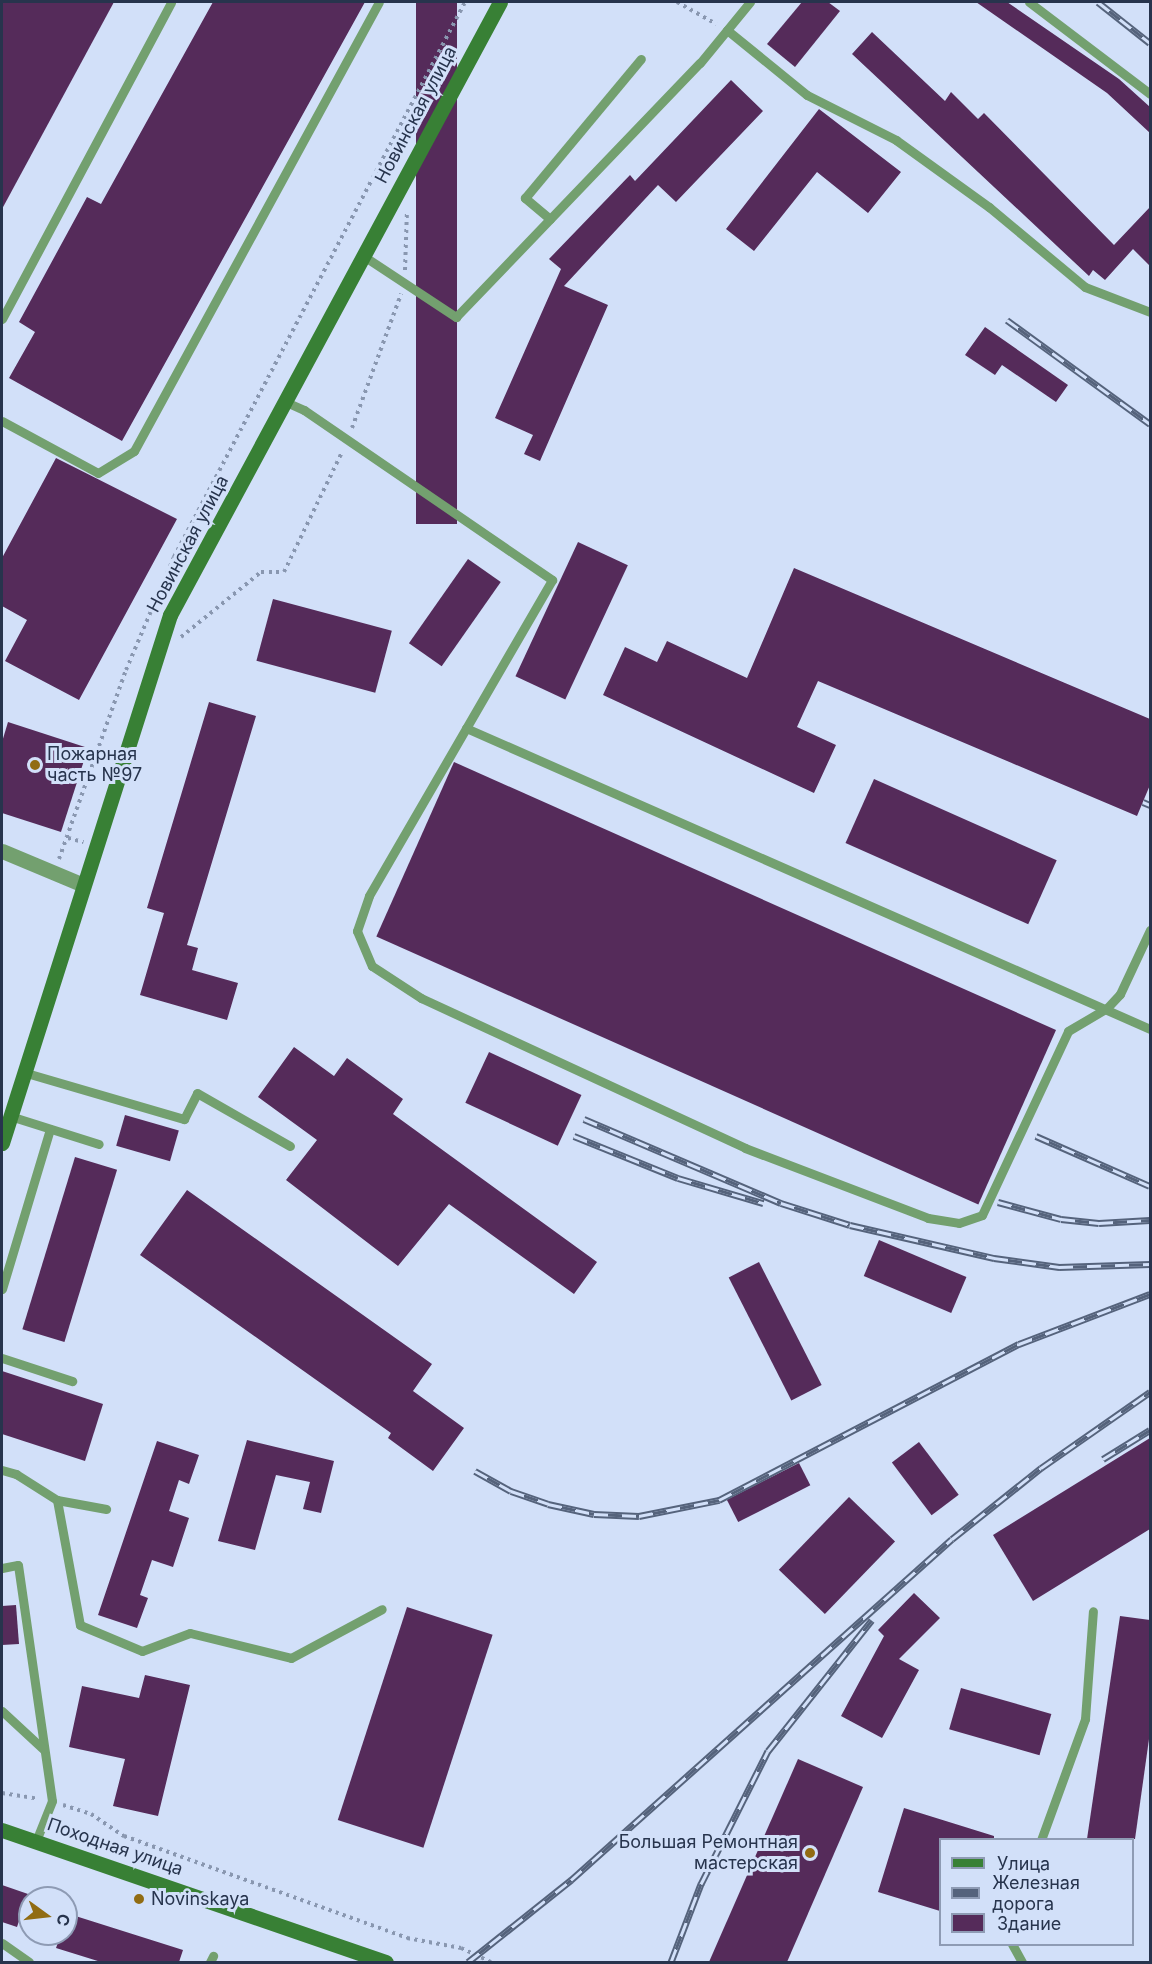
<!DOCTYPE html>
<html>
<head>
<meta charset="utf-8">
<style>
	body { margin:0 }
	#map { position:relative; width:1152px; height:1964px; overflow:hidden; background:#d2e0f9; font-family:Inter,sans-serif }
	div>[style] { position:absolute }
	.building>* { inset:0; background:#552b5a; transform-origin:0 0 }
	.path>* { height:4px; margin-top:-2px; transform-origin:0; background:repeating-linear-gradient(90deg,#8997b0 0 3px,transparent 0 7.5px) }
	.lane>* { height:9px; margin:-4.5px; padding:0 4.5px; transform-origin:4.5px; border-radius:4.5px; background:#73a06f }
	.street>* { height:15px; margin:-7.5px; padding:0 7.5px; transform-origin:7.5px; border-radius:7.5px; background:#73a06f }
	.secondary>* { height:15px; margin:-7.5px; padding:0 7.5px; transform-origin:7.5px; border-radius:7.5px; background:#388035 }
	.rail>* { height:7px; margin-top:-3.5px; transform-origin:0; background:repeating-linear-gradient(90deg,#d2e0f9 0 14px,#55637c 0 28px); box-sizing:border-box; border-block:2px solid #55637c }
	.dots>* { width:16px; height:16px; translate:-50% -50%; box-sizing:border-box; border:3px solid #d2e0f9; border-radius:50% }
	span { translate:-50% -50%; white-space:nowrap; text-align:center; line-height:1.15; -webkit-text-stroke:6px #d2e0f9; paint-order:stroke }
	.street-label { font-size:18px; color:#27344d }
	.poi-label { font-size:18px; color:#27344d }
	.left { translate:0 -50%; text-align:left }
	.right { translate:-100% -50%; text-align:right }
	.frame { position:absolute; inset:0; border:3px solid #27344d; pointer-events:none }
	.legend { position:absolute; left:939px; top:1838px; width:195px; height:108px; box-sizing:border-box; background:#d2e0f9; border:2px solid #8e9bb4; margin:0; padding:8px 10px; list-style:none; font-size:18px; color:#27344d }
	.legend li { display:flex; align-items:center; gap:12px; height:30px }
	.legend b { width:30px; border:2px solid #8e9bb4 }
	.north { position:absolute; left:18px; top:1886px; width:60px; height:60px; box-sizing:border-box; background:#d2e0f9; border:2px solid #8e9bb4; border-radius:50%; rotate:105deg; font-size:16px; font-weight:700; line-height:24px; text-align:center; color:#27344d }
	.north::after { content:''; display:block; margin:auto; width:21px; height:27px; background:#916c13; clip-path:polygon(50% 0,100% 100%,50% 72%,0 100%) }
</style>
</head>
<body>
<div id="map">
	<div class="building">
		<i style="clip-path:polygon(2px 2px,114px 2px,2px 209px)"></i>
		<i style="clip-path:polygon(213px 2px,365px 2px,122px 441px,9px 378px,35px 332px,19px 322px,87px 197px,101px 204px)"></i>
		<i style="left:416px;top:2px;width:41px;height:522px"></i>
		<i style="clip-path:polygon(802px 2px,828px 2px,840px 11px,795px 67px,767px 44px)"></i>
		<i style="clip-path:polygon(976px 2px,1007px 2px,1119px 79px,1150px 107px,1150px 133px,1107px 93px)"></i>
		<i style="clip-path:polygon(872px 32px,945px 101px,951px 92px,978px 119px,984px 113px,1114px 245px,1150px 207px,1150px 266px,1133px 249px,1105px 280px,1093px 270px,1089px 276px,852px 54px)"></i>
		<i style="clip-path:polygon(731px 80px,763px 111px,676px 202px,658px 185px,564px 286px,608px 305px,540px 461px,524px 454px,533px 435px,495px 418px,561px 269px,549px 259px,630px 175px,635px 181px)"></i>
		<i style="clip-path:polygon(819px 109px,901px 172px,868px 213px,817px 172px,754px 251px,726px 229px)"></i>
		<i style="clip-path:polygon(985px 327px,1068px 385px,1056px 402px,1002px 365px,995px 375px,965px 355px)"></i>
		<i style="clip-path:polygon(56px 458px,177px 519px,79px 700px,5px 661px,27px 620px,2px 606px,2px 558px)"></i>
		<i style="left:578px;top:542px;width:55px;height:148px;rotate:25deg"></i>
		<i style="left:468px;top:559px;width:40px;height:103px;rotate:35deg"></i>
		<i style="clip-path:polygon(794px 568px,1150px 719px,1150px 785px,1137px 816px,818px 681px,797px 727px,836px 745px,814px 793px,603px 695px,625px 647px,657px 662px,667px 641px,747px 678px)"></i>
		<i style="left:273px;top:599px;width:123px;height:64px;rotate:15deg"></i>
		<i style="clip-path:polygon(209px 702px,256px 716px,187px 945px,198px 948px,192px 970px,238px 983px,227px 1020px,140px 995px,164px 913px,147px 908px)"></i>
		<i style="clip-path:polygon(8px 722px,88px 748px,61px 832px,2px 813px,2px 742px)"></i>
		<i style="left:454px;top:762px;width:659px;height:191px;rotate:24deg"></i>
		<i style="left:874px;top:779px;width:200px;height:70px;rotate:24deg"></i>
		<i style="clip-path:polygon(294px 1047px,334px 1076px,347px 1058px,403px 1099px,393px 1114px,597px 1262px,574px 1294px,449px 1204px,398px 1266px,286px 1180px,317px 1140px,258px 1097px)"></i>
		<i style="left:489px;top:1052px;width:102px;height:56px;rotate:25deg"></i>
		<i style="left:125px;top:1115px;width:56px;height:32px;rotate:16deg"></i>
		<i style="left:75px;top:1157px;width:44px;height:180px;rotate:17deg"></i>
		<i style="clip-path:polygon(187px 1190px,432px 1364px,413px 1391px,464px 1428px,433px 1471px,388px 1438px,391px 1433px,140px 1255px)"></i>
		<i style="left:879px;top:1240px;width:95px;height:39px;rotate:23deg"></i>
		<i style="left:759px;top:1262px;width:138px;height:34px;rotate:63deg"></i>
		<i style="clip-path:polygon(2px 1371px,103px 1404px,85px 1461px,2px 1434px)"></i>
		<i style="clip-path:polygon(1150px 1438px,1150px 1529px,1033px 1601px,993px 1535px)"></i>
		<i style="clip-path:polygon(247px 1440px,334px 1461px,321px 1513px,303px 1509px,310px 1482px,276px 1475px,255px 1550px,218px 1541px)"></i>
		<i style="clip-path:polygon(157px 1441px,199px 1455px,189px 1484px,179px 1480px,169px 1511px,189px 1518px,173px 1567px,152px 1560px,140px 1595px,148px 1598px,137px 1628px,98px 1615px)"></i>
		<i style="left:919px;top:1442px;width:66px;height:34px;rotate:53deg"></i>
		<i style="left:799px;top:1463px;width:25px;height:81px;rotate:63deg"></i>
		<i style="left:849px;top:1497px;width:64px;height:101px;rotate:44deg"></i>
		<i style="clip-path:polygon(914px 1593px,940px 1618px,899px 1659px,919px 1670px,882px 1738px,841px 1716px,884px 1636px,878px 1630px)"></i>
		<i style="clip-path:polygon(16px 1605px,19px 1644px,2px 1645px,2px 1606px)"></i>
		<i style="left:407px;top:1607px;width:90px;height:224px;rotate:18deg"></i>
		<i style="clip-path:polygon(1120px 1616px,1150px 1620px,1150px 1732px,1135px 1839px,1087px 1839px)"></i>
		<i style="clip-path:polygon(145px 1675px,190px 1685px,158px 1816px,113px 1806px,125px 1759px,69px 1747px,82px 1686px,139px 1698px)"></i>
		<i style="left:961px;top:1688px;width:94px;height:43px;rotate:16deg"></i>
		<i style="clip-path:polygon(798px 1759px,863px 1787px,787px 1962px,709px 1962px)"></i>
		<i style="clip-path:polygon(904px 1808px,994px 1836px,994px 1839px,940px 1839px,940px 1911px,878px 1892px)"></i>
		<i style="clip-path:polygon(2px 1885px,28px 1894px,17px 1927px,2px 1922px)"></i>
		<i style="clip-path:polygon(66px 1913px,183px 1950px,179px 1962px,101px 1962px,56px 1948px,61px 1934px,66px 1934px)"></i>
	</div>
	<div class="path">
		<i style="left:677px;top:2px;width:45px;rotate:29.4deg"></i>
		<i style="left:405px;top:270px;width:59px;rotate:-88.1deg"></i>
		<i style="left:352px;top:428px;width:143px;rotate:-69.9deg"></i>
		<i style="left:181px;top:637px;width:103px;rotate:-39.1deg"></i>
		<i style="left:261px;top:572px;width:23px"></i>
		<i style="left:284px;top:572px;width:133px;rotate:-64.2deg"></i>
		<i style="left:68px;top:838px;width:16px;rotate:15deg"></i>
		<i style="left:59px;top:859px;width:201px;rotate:-70.5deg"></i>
		<i style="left:126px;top:670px;width:123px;rotate:-67deg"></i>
		<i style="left:174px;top:557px;width:627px;rotate:-62.33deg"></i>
		<i style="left:2px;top:1793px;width:36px;rotate:9deg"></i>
		<i style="left:63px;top:1805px;width:29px;rotate:18deg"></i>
		<i style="left:91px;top:1814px;width:40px;rotate:34deg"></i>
		<i style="left:124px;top:1836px;width:301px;rotate:19.8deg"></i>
		<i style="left:407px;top:1938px;width:55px;rotate:10.5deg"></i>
		<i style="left:461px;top:1948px;width:33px;rotate:25deg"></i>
	</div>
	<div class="lane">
		<i style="left:1029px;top:2px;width:152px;rotate:37.2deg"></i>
		<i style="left:727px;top:30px;width:103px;rotate:39.1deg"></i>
		<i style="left:807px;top:95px;width:100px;rotate:26.8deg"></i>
		<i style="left:896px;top:140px;width:115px;rotate:35.8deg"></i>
		<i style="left:989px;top:207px;width:125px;rotate:39.8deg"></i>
		<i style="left:1085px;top:287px;width:70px;rotate:21deg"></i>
		<i style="left:550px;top:219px;width:33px;rotate:-140deg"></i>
		<i style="left:525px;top:198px;width:181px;rotate:-50.2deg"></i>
		<i style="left:362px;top:255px;width:113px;rotate:33.4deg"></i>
		<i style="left:456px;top:317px;width:352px;rotate:-46.2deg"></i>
		<i style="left:700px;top:63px;width:79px;rotate:-50.7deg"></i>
		<i style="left:2px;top:319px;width:359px;rotate:-61.9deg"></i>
		<i style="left:286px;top:402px;width:20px;rotate:24deg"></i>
		<i style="left:304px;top:410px;width:301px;rotate:34.4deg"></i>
		<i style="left:552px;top:580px;width:365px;rotate:120.1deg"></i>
		<i style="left:369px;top:896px;width:37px;rotate:109deg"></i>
		<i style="left:357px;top:931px;width:38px;rotate:67deg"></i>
		<i style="left:372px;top:966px;width:59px;rotate:33.1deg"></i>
		<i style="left:421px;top:998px;width:357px;rotate:24.8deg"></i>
		<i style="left:745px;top:1148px;width:196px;rotate:20.9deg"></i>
		<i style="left:928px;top:1218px;width:31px;rotate:9deg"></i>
		<i style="left:959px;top:1223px;width:24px;rotate:-19deg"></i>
		<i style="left:982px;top:1215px;width:203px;rotate:-64.9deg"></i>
		<i style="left:1068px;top:1031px;width:45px;rotate:-30.5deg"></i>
		<i style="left:1107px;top:1008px;width:19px;rotate:-47deg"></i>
		<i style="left:1120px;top:994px;width:71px;rotate:-64.9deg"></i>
		<i style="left:2px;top:421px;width:109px;rotate:28.4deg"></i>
		<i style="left:98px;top:473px;width:42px;rotate:-31.4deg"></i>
		<i style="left:134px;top:451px;width:511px;rotate:-61.38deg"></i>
		<i style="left:466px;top:728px;width:747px;rotate:23.75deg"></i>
		<i style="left:23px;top:1072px;width:168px;rotate:16.3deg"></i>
		<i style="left:184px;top:1119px;width:29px;rotate:-63deg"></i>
		<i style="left:197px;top:1093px;width:107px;rotate:29.7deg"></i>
		<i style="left:10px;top:1116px;width:93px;rotate:17.5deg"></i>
		<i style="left:2px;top:1289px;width:167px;rotate:-73.3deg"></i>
		<i style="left:2px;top:1358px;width:74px;rotate:18.2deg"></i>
		<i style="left:2px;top:1470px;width:15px;rotate:16deg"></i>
		<i style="left:16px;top:1474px;width:49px;rotate:32.4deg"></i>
		<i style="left:57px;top:1500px;width:50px;rotate:10.4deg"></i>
		<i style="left:57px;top:1500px;width:127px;rotate:79.6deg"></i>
		<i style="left:80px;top:1625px;width:67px;rotate:22.8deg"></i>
		<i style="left:142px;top:1651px;width:51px;rotate:-20.6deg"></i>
		<i style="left:190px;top:1633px;width:104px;rotate:13.9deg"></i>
		<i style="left:291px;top:1658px;width:103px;rotate:-28.3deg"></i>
		<i style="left:2px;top:1568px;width:16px;rotate:-11deg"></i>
		<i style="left:18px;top:1565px;width:238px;rotate:81.8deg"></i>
		<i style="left:52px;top:1801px;width:43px;rotate:111.8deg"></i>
		<i style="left:2px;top:1711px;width:56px;rotate:42.8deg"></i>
		<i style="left:1041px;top:1840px;width:129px;rotate:-70deg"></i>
		<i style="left:1085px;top:1719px;width:108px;rotate:-85.8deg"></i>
		<i style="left:2px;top:1943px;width:33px;rotate:35deg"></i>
		<i style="left:1012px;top:1944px;width:21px;rotate:61deg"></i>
		<i style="left:210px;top:1962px;width:7px;rotate:-63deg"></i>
	</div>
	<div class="street">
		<i style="left:2px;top:851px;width:86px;rotate:22.7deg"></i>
	</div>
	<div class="secondary">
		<i style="left:2px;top:1143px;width:554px;rotate:-72.35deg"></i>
		<i style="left:170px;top:615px;width:696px;rotate:-61.7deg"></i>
		<i style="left:2px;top:1830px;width:406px;rotate:19deg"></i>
	</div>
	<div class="rail">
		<i style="left:1098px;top:2px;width:66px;rotate:38.3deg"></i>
		<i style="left:1007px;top:320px;width:177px;rotate:36deg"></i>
		<i style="left:1143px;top:802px;width:8px;rotate:23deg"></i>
		<i style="left:584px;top:1119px;width:214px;rotate:23.1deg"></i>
		<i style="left:781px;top:1203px;width:72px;rotate:17.7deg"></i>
		<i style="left:850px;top:1225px;width:148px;rotate:12.9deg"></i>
		<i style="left:994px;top:1258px;width:66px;rotate:7.9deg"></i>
		<i style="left:1059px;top:1267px;width:91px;rotate:-1.9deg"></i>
		<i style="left:574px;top:1136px;width:112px;rotate:22deg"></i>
		<i style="left:678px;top:1178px;width:89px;rotate:16.4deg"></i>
		<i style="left:1036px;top:1136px;width:124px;rotate:23.7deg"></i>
		<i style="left:998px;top:1202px;width:65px;rotate:15.1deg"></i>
		<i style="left:1061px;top:1219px;width:38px;rotate:6deg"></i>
		<i style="left:1099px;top:1223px;width:51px;rotate:-3.4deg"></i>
		<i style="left:1103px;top:1459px;width:55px;rotate:-31.7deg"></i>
		<i style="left:475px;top:1471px;width:41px;rotate:29.1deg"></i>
		<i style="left:511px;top:1491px;width:39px;rotate:19deg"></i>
		<i style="left:548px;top:1504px;width:47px;rotate:12.3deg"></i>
		<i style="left:594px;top:1514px;width:45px;rotate:2.5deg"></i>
		<i style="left:639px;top:1516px;width:82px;rotate:-11.3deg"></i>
		<i style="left:719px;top:1500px;width:338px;rotate:-27.5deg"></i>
		<i style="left:1019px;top:1344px;width:140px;rotate:-20.9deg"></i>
		<i style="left:468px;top:1962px;width:132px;rotate:-38.5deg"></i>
		<i style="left:571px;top:1880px;width:511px;rotate:-41.83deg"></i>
		<i style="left:952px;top:1539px;width:114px;rotate:-38.6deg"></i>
		<i style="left:1041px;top:1468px;width:133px;rotate:-34.9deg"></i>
		<i style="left:671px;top:1962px;width:84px;rotate:-69deg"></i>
		<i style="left:701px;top:1884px;width:149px;rotate:-63.3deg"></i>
		<i style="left:768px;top:1751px;width:167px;rotate:-51.6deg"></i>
	</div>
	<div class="dots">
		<i style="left:35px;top:765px;background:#916c13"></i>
		<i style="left:810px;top:1853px;background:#916c13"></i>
		<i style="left:139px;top:1899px;background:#916c13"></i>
	</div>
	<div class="street-label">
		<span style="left:416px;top:115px;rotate:-62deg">Новинская улица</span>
		<span style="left:188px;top:544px;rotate:-62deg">Новинская улица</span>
		<span style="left:115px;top:1847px;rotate:19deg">Походная улица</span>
	</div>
	<div class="poi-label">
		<span class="left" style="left:47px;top:765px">Пожарная<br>часть №97</span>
		<span class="right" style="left:798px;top:1853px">Большая Ремонтная<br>мастерская</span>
		<span class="left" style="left:151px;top:1899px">Novinskaya</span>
	</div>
	<div class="frame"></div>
	<ul class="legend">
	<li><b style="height:8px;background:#388035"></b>Улица</li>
	<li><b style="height:8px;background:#55637c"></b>Железная дорога</li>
	<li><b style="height:16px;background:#552b5a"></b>Здание</li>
	</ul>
	<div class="north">С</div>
</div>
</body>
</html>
